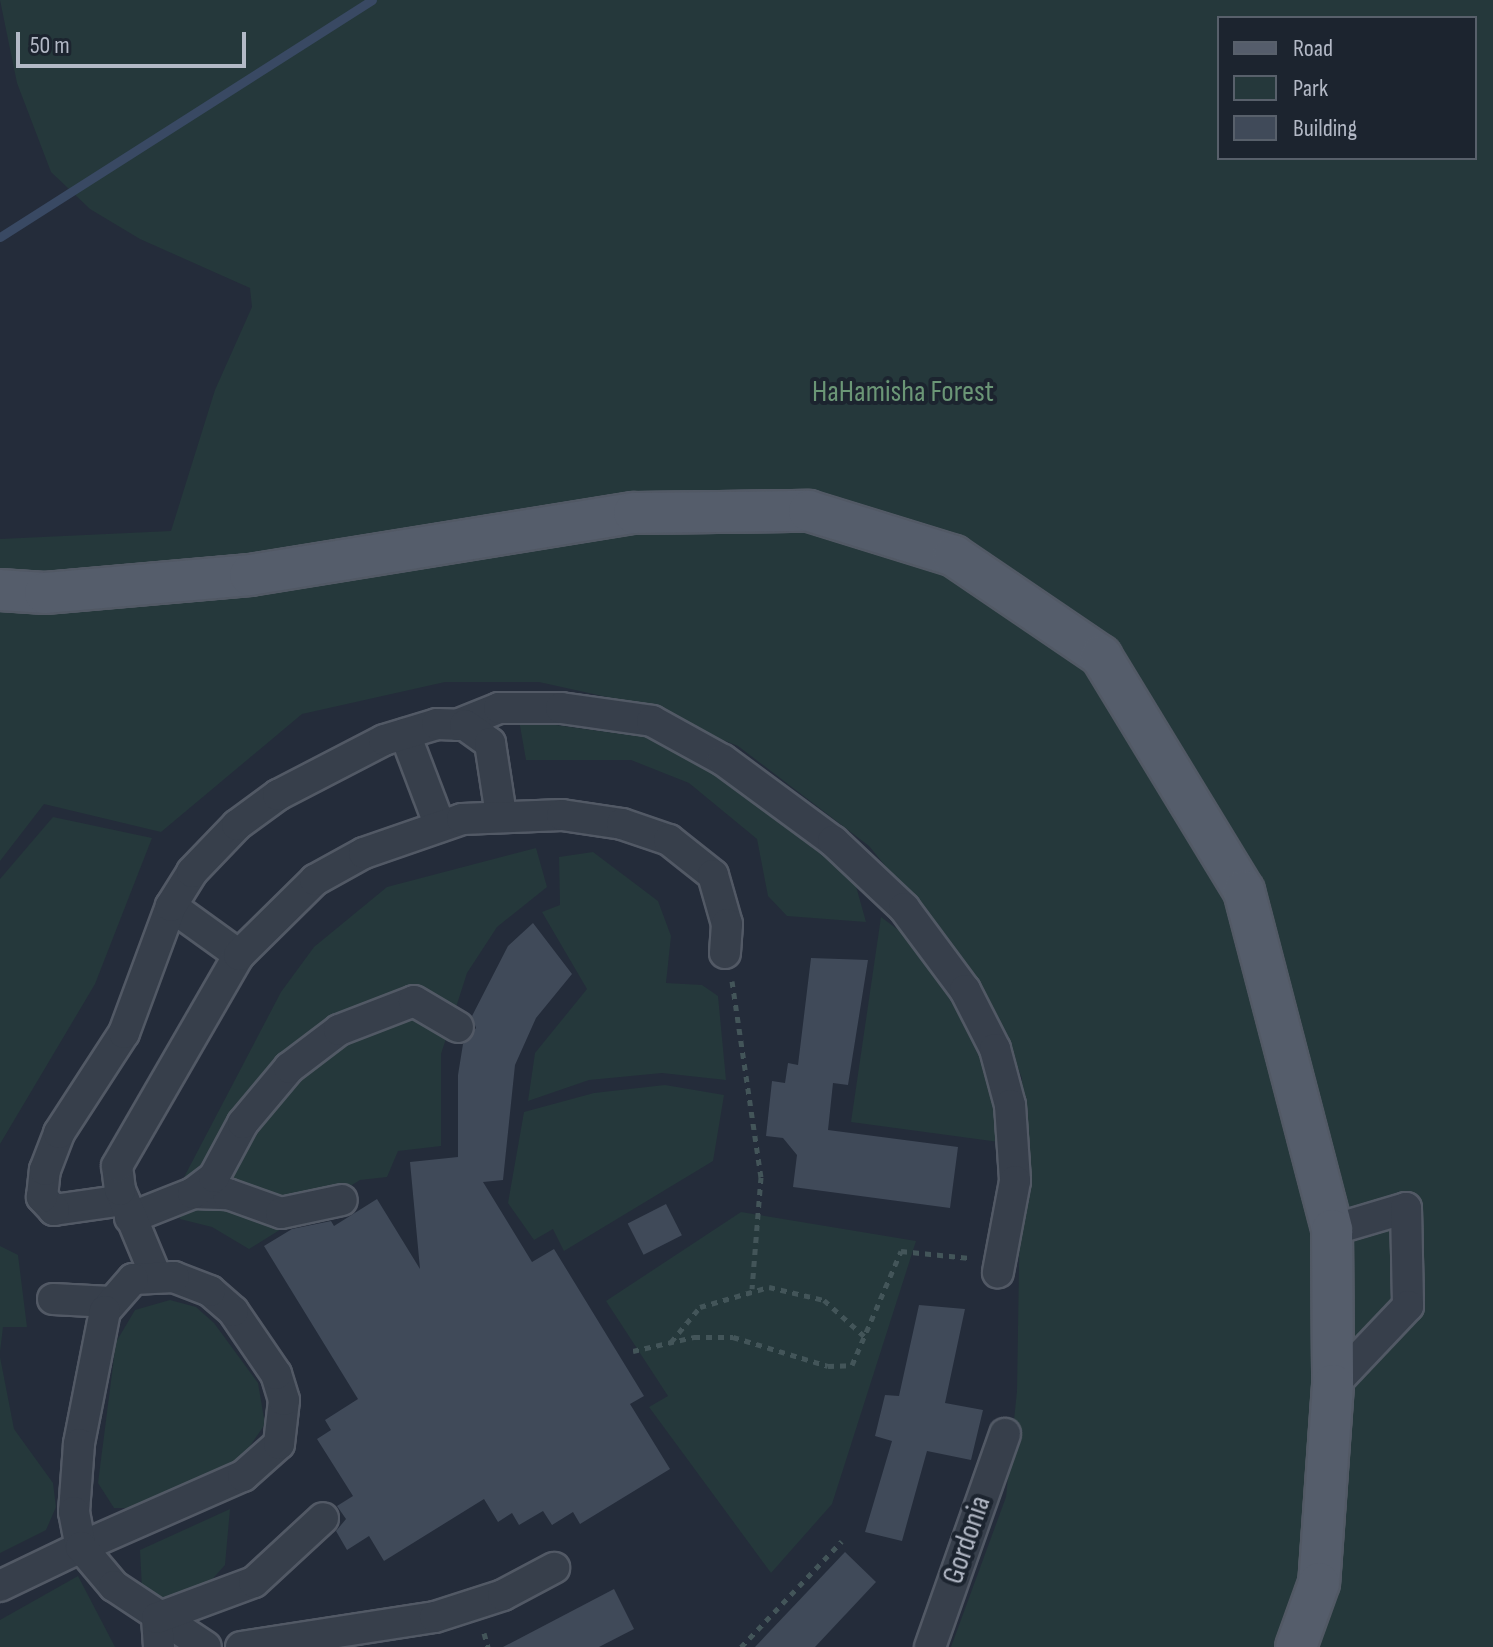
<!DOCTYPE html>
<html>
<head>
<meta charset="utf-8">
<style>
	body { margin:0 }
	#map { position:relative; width:1493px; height:1647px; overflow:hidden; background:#242c3a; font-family:"Sofia Sans Condensed",sans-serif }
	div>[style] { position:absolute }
	.green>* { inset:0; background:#25383b }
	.stream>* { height:9px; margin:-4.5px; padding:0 4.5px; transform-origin:4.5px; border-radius:4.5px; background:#394963 }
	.building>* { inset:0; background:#404a59; transform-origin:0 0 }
	.path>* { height:5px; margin-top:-2.5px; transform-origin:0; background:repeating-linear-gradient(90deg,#435559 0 6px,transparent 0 12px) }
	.roads { filter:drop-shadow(2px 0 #525965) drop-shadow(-2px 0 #525965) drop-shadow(0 2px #525965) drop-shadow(0 -2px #525965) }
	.minor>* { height:30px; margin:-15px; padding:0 15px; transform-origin:15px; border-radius:15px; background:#373f4b }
	.major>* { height:40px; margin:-20px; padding:0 20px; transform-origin:20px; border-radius:20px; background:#555d6b }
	span { translate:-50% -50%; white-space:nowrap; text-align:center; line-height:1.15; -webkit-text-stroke:8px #1c242f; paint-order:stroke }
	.park-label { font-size:30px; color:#6b9676 }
	.street-label { font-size:30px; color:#b3b9c6 }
	.legend { position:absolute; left:1217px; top:16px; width:260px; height:144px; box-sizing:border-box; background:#1c242f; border:2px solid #58606b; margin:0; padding:10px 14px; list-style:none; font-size:24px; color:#b3b9c6 }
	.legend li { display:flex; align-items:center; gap:16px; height:40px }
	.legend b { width:40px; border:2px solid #58606b }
	.scale { position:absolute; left:16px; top:32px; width:230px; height:36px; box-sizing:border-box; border:4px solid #b3b9c6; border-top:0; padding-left:10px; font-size:24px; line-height:28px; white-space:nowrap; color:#b3b9c6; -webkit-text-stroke:6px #1c242f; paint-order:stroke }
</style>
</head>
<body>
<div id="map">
	<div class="green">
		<i style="clip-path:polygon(evenodd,0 0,1493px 0,1493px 1647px,951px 1647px,1006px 1497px,1017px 1391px,1022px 1078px,992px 1007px,966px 965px,869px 846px,738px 746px,625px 701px,539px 682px,445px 682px,302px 714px,161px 832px,44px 804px,0 861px,0 539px,171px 531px,215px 390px,252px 307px,250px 288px,140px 239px,90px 209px,51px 172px,17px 83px,0 0,1219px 18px,1475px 18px,1475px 158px,1219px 158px,1219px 18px)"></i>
		<i style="clip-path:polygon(519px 720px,651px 738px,708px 765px,854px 879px,866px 922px,787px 916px,768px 896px,757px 839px,689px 783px,631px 760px,526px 760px)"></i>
		<i style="clip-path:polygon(53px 817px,152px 838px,95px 984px,0 1144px,0 879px)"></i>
		<i style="clip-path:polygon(536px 848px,547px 887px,497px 927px,467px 973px,441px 1054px,441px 1146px,398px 1151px,387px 1177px,360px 1180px,249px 1249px,212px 1227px,180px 1219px,181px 1183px,281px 992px,314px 947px,387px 887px)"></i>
		<i style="clip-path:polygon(593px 852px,658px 901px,671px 936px,666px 983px,702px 985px,718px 996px,726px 1080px,662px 1073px,589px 1080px,528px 1101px,535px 1053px,587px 989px,542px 912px,560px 905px,559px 857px)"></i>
		<i style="clip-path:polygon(881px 917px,901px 932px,958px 1002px,993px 1080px,999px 1142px,851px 1122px)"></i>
		<i style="clip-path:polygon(665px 1085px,724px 1095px,713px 1161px,564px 1251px,553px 1229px,534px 1240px,508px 1203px,524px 1112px,594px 1093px)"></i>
		<i style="clip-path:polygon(741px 1212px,916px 1241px,832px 1504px,771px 1573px,649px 1407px,668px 1396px,606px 1301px)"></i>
		<i style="clip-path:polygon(0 1246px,18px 1255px,27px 1327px,3px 1327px,0 1352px)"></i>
		<i style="clip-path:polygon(170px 1300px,196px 1307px,214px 1323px,258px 1383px,265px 1424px,240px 1461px,133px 1508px,114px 1508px,98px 1483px,116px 1342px,135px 1310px)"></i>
		<i style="clip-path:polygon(0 1357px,14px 1429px,53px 1483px,56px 1507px,46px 1530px,0 1553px)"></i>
		<i style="clip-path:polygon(230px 1509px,225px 1565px,208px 1584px,169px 1600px,142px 1589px,140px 1550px)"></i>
		<i style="clip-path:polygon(78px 1576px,115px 1647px,0 1647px,0 1620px)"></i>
	</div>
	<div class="stream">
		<i style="left:0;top:237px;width:441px;rotate:-32.5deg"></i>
	</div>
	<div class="building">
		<i style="clip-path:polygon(533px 923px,572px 974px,536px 1018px,515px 1065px,503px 1180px,483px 1182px,532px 1262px,554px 1249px,644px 1396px,630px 1404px,670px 1469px,580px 1524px,573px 1512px,552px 1525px,543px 1511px,519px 1525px,512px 1513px,498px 1522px,484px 1499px,384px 1561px,369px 1536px,347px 1550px,336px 1531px,346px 1519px,337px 1506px,353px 1496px,317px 1439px,331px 1430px,325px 1420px,358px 1399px,264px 1246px,292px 1229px,331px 1221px,334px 1226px,377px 1199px,420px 1269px,410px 1162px,458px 1157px,458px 1075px,463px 1044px,476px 1028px,472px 1016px,508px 946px)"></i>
		<i style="clip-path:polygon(811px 958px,868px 960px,848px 1085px,833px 1083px,828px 1130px,958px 1147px,950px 1208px,793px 1187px,797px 1155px,783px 1138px,766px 1136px,772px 1081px,785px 1083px,788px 1063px,798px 1065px)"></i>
		<i style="left:666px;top:1204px;width:35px;height:43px;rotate:63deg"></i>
		<i style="clip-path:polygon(919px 1305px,965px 1309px,945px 1403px,983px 1410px,971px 1460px,927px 1451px,902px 1541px,865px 1532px,892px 1441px,875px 1436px,885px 1395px,899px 1396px)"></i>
		<i style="clip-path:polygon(845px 1552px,876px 1582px,815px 1647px,755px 1647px)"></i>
		<i style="clip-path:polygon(614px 1589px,634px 1629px,599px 1647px,503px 1647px)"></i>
	</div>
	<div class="path">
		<i style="left:732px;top:981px;width:198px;rotate:81.6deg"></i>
		<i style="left:761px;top:1177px;width:112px;rotate:94.6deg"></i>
		<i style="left:671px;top:1342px;width:45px;rotate:-50.4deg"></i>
		<i style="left:700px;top:1307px;width:72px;rotate:-16.2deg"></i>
		<i style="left:769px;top:1287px;width:57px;rotate:13.3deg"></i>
		<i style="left:824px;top:1300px;width:54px;rotate:42deg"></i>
		<i style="left:633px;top:1351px;width:63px;rotate:-12.9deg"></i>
		<i style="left:694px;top:1337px;width:39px"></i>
		<i style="left:733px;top:1337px;width:99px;rotate:17deg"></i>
		<i style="left:828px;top:1366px;width:24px;rotate:-2deg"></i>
		<i style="left:852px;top:1365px;width:124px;rotate:-66.7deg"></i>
		<i style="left:901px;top:1251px;width:69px;rotate:5.8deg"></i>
		<i style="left:484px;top:1633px;width:15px;rotate:74deg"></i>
		<i style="left:741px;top:1647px;width:146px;rotate:-46.4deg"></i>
	</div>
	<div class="roads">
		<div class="minor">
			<i style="left:457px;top:725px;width:45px;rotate:-22deg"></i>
			<i style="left:499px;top:708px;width:62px"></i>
			<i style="left:561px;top:708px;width:92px;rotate:8.1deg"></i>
			<i style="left:652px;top:721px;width:81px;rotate:28.8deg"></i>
			<i style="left:723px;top:760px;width:137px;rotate:36.4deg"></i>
			<i style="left:833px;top:841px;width:98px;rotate:43.3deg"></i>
			<i style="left:904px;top:908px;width:102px;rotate:53.4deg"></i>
			<i style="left:965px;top:990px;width:66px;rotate:63deg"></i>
			<i style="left:995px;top:1049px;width:58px;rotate:75deg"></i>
			<i style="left:1010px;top:1105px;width:76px;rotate:86.2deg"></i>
			<i style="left:1015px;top:1181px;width:93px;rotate:100.6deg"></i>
			<i style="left:405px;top:734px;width:98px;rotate:69.2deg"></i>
			<i style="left:171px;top:906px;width:84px;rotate:35.8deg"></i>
			<i style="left:193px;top:1193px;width:35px;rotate:2deg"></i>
			<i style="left:228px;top:1194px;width:56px;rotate:19.7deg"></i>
			<i style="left:281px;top:1213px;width:62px;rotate:-12deg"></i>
			<i style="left:124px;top:1200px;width:71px;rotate:171.9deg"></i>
			<i style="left:54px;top:1210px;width:18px;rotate:-133deg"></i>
			<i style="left:42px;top:1197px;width:27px;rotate:-84deg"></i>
			<i style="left:45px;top:1170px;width:40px;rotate:-69deg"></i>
			<i style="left:59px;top:1133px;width:119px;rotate:-57deg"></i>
			<i style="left:124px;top:1033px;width:135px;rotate:-69.7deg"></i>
			<i style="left:171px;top:906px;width:40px;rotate:-58deg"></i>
			<i style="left:192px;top:872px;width:65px;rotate:-46.2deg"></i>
			<i style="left:237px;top:825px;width:51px;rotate:-36.2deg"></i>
			<i style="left:278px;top:795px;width:119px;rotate:-27.4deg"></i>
			<i style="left:384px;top:740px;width:55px;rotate:-16.8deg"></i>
			<i style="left:437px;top:724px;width:28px;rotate:2deg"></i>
			<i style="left:465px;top:725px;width:31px;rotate:36deg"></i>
			<i style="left:490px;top:743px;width:73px;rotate:81.3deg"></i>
			<i style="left:130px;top:1218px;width:68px;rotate:-21.6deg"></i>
			<i style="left:193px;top:1193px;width:26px;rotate:-37deg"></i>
			<i style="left:214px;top:1177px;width:61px;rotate:-61.8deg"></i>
			<i style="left:243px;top:1123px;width:72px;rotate:-50.1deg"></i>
			<i style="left:289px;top:1068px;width:63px;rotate:-37.2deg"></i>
			<i style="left:339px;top:1030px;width:80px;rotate:-21.1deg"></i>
			<i style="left:414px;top:1001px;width:51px;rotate:30.6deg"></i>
			<i style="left:1332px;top:1230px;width:77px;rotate:-16.6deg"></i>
			<i style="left:1406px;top:1208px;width:98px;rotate:88.8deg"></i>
			<i style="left:1408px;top:1306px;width:109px;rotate:133.5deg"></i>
			<i style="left:155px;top:1274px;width:91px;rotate:-112.6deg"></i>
			<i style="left:120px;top:1190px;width:24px;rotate:-97deg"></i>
			<i style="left:117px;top:1166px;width:244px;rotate:-60deg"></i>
			<i style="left:239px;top:955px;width:107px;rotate:-44.6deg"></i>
			<i style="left:315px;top:880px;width:56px;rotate:-28.9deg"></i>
			<i style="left:364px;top:853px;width:104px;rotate:-19.1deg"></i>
			<i style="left:462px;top:819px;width:100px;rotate:-2.3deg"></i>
			<i style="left:562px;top:815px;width:61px;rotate:8.5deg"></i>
			<i style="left:622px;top:824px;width:50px;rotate:18.8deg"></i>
			<i style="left:669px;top:840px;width:56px;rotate:38.5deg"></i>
			<i style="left:713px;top:875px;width:51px;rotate:74.1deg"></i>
			<i style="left:727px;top:924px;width:29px;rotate:94deg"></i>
			<i style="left:53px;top:1299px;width:57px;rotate:3deg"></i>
			<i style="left:0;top:1586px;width:90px;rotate:-25.7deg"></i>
			<i style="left:81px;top:1547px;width:177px;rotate:-23.7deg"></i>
			<i style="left:243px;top:1476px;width:48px;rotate:-41.6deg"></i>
			<i style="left:279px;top:1444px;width:44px;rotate:-83.5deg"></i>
			<i style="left:284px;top:1400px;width:27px;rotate:-107deg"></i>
			<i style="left:276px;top:1374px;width:76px;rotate:-124.3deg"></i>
			<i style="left:233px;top:1311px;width:30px;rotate:-139deg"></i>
			<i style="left:210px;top:1291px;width:39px;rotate:-159deg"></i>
			<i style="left:174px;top:1277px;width:41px;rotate:177.2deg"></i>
			<i style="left:133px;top:1279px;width:43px;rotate:131.2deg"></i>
			<i style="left:105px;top:1311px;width:136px;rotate:101.1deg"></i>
			<i style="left:79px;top:1444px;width:68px;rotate:94.2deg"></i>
			<i style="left:74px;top:1512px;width:36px;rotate:79deg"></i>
			<i style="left:81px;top:1547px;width:51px;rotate:49.8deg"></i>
			<i style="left:114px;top:1586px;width:110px;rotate:33.5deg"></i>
			<i style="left:159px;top:1647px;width:29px;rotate:-94deg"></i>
			<i style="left:157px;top:1618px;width:103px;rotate:-20.4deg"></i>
			<i style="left:254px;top:1582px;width:94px;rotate:-42.8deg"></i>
			<i style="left:241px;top:1647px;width:196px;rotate:-8.8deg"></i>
			<i style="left:435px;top:1617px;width:71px;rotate:-17.9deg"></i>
			<i style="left:503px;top:1595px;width:58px;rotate:-27.9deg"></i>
			<i style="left:930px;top:1647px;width:226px;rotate:-70.6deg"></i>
		</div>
		<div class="major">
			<i style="left:0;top:590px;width:45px;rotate:3.8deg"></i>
			<i style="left:45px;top:593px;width:206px;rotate:-5deg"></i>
			<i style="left:250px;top:575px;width:389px;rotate:-9.2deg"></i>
			<i style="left:634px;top:513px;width:175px;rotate:-0.7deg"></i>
			<i style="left:809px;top:511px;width:152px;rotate:17.2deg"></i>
			<i style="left:954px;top:556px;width:178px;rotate:34.2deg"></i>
			<i style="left:1101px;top:656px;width:275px;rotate:58.7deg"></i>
			<i style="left:1244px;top:891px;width:350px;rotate:75.4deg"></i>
			<i style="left:1332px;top:1230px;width:155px;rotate:89.6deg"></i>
			<i style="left:1333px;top:1385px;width:198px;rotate:94deg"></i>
			<i style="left:1319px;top:1583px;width:68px;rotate:109.8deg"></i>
		</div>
	</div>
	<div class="park-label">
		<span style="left:903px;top:392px">HaHamisha Forest</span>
	</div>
	<div class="street-label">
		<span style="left:967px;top:1540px;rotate:-71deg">Gordonia</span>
	</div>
	<ul class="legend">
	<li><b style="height:10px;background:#555d6b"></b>Road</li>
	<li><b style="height:22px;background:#25383b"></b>Park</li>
	<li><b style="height:22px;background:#404a59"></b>Building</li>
	</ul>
	<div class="scale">50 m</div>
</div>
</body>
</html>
